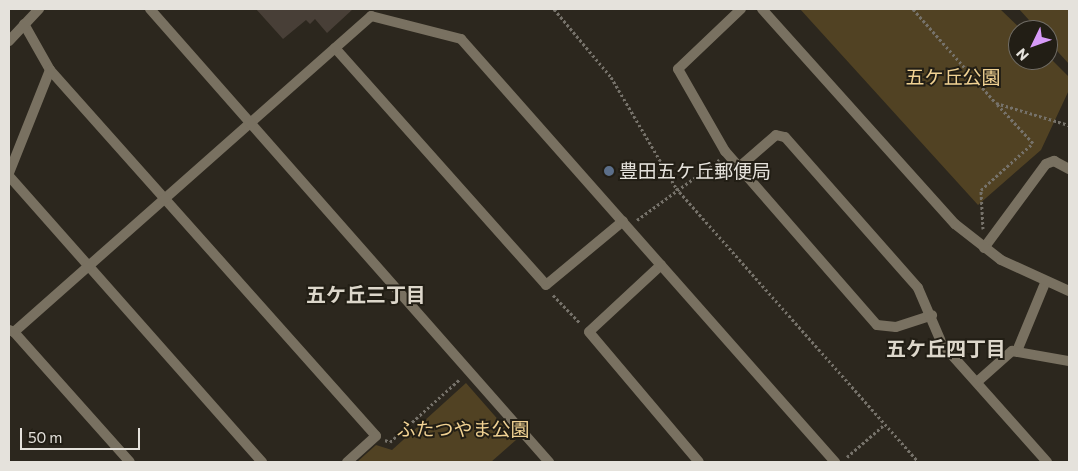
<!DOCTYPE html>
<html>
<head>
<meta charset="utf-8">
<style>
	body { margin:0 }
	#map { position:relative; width:1078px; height:471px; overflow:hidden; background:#2c271e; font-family:Commissioner,"Noto Sans JP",sans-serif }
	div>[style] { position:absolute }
	.green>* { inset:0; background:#514223 }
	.building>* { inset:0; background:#483f37 }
	.path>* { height:3px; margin-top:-1.5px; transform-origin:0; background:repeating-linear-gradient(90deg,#76726a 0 2.5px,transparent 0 5px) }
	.minor>* { height:10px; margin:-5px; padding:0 5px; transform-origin:5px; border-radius:5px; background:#797161 }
	.tertiary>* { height:10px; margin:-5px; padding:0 5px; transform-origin:5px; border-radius:5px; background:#797161 }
	.dots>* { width:14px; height:14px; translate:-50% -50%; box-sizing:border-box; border:2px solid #221e15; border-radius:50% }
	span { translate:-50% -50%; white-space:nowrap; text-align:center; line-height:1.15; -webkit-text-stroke:4px #221e15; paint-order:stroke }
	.park-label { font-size:19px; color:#f1d293 }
	.poi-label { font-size:19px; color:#e5e2dc }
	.left { translate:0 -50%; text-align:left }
	.neighbourhood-label { font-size:20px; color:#ddd7cb; font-weight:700 }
	.frame { position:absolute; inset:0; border:10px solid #e5e2dc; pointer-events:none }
	.north { position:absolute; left:1008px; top:20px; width:50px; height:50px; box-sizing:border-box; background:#221e15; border:1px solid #706c65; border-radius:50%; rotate:228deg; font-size:14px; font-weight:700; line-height:20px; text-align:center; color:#e5e2dc }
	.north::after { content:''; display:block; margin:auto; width:18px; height:22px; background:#d89bf8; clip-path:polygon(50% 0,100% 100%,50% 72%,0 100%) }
	.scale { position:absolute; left:20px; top:428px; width:120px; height:22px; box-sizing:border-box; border:2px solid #e5e2dc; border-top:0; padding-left:6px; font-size:15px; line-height:18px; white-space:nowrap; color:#e5e2dc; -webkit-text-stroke:4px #221e15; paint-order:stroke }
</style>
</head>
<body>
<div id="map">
	<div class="green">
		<i style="clip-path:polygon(800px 9px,1000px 9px,1022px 30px,1018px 30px,1018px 60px,1048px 60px,1048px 56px,1069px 77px,1069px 90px,1041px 150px,978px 205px)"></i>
		<i style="clip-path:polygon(1019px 9px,1069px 9px,1069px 64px,1048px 41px,1048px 30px,1038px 30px)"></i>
		<i style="clip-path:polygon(466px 383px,516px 440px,491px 462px,357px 462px,376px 445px,392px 450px)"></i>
	</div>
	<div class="building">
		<i style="clip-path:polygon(256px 9px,353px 9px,327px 33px,315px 19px,310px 24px,306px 20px,283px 39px)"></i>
	</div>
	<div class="path">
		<i style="left:554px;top:9px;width:89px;rotate:50deg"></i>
		<i style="left:611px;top:77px;width:129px;rotate:59.6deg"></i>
		<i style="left:676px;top:188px;width:366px;rotate:48.5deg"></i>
		<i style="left:913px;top:9px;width:125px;rotate:48.6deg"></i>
		<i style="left:996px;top:103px;width:76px;rotate:16.8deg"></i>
		<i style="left:637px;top:220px;width:102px;rotate:-36.2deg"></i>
		<i style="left:983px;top:229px;width:39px;rotate:-93deg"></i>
		<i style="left:981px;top:190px;width:70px;rotate:-42.1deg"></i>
		<i style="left:1033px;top:143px;width:54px;rotate:-132.8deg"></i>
		<i style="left:553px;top:295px;width:40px;rotate:46deg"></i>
		<i style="left:385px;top:440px;width:5px;rotate:22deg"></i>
		<i style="left:390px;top:442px;width:94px;rotate:-42deg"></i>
		<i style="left:847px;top:457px;width:49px;rotate:-40.9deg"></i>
	</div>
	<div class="minor">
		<i style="left:741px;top:9px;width:87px;rotate:136.4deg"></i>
		<i style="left:678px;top:69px;width:95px;rotate:60.2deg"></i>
		<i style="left:725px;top:151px;width:231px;rotate:48.9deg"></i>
		<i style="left:877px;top:325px;width:19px;rotate:6deg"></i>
		<i style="left:896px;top:327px;width:38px;rotate:-18deg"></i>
		<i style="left:24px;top:24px;width:53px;rotate:60.5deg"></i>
		<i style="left:50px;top:70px;width:490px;rotate:48.3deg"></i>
		<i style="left:376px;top:436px;width:39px;rotate:138deg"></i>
		<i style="left:335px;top:48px;width:317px;rotate:48.3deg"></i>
		<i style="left:546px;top:285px;width:100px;rotate:-39.7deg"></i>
		<i style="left:738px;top:168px;width:50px;rotate:-41deg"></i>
		<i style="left:776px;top:135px;width:9px;rotate:13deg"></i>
		<i style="left:785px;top:137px;width:201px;rotate:48.6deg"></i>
		<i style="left:918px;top:288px;width:61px;rotate:66.8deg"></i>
		<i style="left:942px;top:344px;width:158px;rotate:48.3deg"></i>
		<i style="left:9px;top:173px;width:111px;rotate:-68.3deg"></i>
		<i style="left:9px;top:176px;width:382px;rotate:48.5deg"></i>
		<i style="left:984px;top:248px;width:104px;rotate:-53.6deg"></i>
		<i style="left:1046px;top:164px;width:9px;rotate:-21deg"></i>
		<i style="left:1054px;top:161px;width:17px;rotate:28deg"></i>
		<i style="left:661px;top:265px;width:98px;rotate:137.1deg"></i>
		<i style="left:589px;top:332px;width:170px;rotate:49.8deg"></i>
		<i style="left:9px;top:330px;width:5px;rotate:22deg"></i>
		<i style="left:14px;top:332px;width:477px;rotate:-41.5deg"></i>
		<i style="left:371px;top:16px;width:93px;rotate:14.3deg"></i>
		<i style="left:461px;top:39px;width:565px;rotate:48.52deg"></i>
		<i style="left:14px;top:332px;width:174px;rotate:48.3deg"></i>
		<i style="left:1017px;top:351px;width:74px;rotate:-67.6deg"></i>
		<i style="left:977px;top:382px;width:47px;rotate:-41.5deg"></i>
		<i style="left:1012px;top:351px;width:58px;rotate:10deg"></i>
	</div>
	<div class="tertiary">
		<i style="left:150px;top:9px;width:604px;rotate:48.63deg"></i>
		<i style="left:762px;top:9px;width:289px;rotate:48.1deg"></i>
		<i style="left:955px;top:224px;width:58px;rotate:38deg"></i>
		<i style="left:1001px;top:260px;width:75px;rotate:24.5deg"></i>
		<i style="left:9px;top:41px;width:44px;rotate:-46.8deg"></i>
	</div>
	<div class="dots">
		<i style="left:609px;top:171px;background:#5c6f8a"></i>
	</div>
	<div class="park-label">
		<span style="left:953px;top:77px">五ケ丘公園</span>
		<span style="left:463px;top:429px">ふたつやま公園</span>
	</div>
	<div class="poi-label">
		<span class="left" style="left:619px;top:171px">豊田五ケ丘郵便局</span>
	</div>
	<div class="neighbourhood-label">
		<span style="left:366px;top:294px">五ケ丘三丁目</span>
		<span style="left:946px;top:348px">五ケ丘四丁目</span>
	</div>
	<div class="frame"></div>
	<div class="north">N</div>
	<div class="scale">50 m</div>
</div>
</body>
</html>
